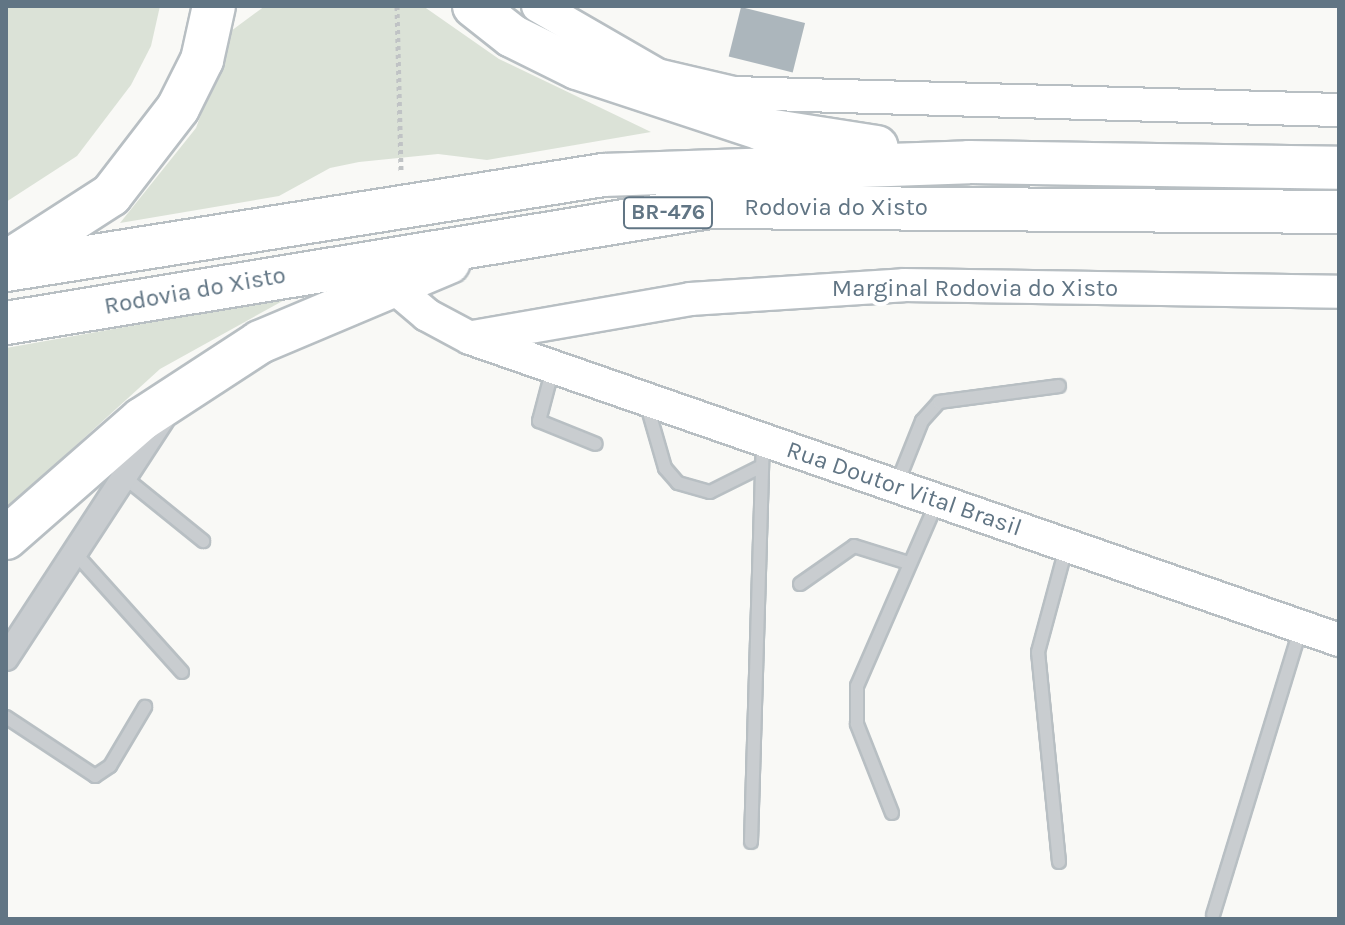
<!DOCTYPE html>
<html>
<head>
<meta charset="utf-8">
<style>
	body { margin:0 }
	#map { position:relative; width:1345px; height:925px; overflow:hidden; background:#f9f9f6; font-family:Karla,sans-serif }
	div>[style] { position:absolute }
	.green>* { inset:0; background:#dbe2d7 }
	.building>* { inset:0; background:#acb6bc; transform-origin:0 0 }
	.path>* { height:5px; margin-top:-2.5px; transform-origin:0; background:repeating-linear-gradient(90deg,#c0c3c5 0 4px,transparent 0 8px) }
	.roads { filter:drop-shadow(2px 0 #b8bfc3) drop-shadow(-2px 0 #b8bfc3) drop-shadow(0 2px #b8bfc3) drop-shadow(0 -2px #b8bfc3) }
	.lane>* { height:12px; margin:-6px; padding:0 6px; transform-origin:6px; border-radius:6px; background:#c9cdd0 }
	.street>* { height:24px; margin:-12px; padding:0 12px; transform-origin:12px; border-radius:12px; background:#c9cdd0 }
	.secondary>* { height:32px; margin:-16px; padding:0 16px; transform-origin:16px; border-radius:16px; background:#fff }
	.highway>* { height:42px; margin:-21px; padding:0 21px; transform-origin:21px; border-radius:21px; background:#fff }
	span { translate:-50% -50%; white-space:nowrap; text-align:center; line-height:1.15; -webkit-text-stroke:8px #fff; paint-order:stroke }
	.shield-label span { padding:2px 6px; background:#fff; border:2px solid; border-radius:6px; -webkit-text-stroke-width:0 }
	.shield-label { font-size:22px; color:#617584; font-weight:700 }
	.street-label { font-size:24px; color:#617584 }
	.frame { position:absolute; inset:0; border:8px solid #617584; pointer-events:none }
</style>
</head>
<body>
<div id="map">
	<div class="green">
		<i style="clip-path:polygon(6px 6px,160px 6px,151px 46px,131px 85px,77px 156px,6px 202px)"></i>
		<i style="clip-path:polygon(265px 6px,423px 6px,499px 59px,651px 132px,487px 160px,438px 154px,359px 162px,330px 168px,279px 196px,120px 223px,196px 128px,231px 31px)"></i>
		<i style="clip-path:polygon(288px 298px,160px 369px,6px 509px,6px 348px)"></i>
	</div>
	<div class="building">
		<i style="left:741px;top:7px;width:66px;height:51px;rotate:14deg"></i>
	</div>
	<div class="path">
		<i style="left:397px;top:6px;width:166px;rotate:88.6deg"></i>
	</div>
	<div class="roads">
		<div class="lane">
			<i style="left:553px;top:368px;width:55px;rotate:104.8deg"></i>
			<i style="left:539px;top:421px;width:61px;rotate:22deg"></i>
			<i style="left:646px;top:402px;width:69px;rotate:73.9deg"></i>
			<i style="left:665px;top:468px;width:20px;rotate:49deg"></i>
			<i style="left:678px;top:483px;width:33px;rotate:16deg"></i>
			<i style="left:710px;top:492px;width:58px;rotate:-26.6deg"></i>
			<i style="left:124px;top:477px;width:102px;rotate:39deg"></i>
			<i style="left:896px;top:486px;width:70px;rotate:-68.2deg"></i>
			<i style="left:922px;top:421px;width:25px;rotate:-48deg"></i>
			<i style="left:939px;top:402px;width:121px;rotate:-7.6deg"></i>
			<i style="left:75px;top:553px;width:160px;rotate:48deg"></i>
			<i style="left:800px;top:584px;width:66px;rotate:-35.1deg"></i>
			<i style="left:854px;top:546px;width:58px;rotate:17.2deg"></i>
			<i style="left:6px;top:717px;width:107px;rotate:33.5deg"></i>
			<i style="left:95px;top:776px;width:18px;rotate:-34deg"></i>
			<i style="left:110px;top:766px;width:69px;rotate:-59.3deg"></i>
			<i style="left:892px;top:813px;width:96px;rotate:-111.5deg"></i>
			<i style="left:857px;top:724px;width:38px;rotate:-90deg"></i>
			<i style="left:857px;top:686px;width:203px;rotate:-66.5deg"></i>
			<i style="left:751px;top:842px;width:401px;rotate:-88.3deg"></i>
			<i style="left:1059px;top:862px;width:211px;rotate:-95.7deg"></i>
			<i style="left:1038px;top:652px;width:108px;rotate:-74.9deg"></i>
			<i style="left:1213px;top:915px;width:300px;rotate:-73deg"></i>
		</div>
		<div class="street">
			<i style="left:6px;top:658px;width:285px;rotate:-56.9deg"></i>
		</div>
		<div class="secondary">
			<i style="left:538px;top:6px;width:138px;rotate:30.1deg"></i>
			<i style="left:657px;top:75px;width:78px;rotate:13.3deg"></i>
			<i style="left:733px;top:93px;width:606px;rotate:1.61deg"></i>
			<i style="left:394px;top:287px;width:43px;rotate:40.3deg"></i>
			<i style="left:427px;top:315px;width:49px;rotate:28.1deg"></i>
			<i style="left:470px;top:338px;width:920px;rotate:19.16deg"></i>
			<i style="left:473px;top:337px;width:220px;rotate:-9.9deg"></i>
			<i style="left:690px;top:299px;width:214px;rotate:-3.7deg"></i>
			<i style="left:904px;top:285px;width:435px;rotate:0.9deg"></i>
		</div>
		<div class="highway">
			<i style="left:474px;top:6px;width:48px;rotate:38.3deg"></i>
			<i style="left:512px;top:36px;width:72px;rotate:26.2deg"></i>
			<i style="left:577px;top:68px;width:194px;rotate:18.3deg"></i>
			<i style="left:761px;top:129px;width:117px;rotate:8.8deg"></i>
			<i style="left:10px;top:260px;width:120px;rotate:-32.8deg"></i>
			<i style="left:111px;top:195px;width:110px;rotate:-52.4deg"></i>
			<i style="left:178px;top:108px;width:54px;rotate:-63.4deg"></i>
			<i style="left:202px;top:60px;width:55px;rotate:-77.5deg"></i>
			<i style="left:6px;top:270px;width:605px;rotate:-9.04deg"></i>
			<i style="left:603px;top:175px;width:366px;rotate:-2deg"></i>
			<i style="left:969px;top:162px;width:370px;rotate:0.9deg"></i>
			<i style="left:6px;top:323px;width:713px;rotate:-9.37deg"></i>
			<i style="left:709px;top:207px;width:630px;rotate:0.45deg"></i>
			<i style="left:6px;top:538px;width:181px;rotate:-41.2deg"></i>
			<i style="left:142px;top:419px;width:141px;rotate:-33.1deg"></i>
			<i style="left:260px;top:342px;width:205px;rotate:-22.9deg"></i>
		</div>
	</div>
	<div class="shield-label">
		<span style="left:668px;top:213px">BR-476</span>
	</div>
	<div class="street-label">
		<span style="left:836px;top:208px">Rodovia do Xisto</span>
		<span style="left:975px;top:289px">Marginal Rodovia do Xisto</span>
		<span style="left:195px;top:291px;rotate:-10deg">Rodovia do Xisto</span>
		<span style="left:904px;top:489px;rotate:19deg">Rua Doutor Vital Brasil</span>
	</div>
	<div class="frame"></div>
</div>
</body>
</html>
